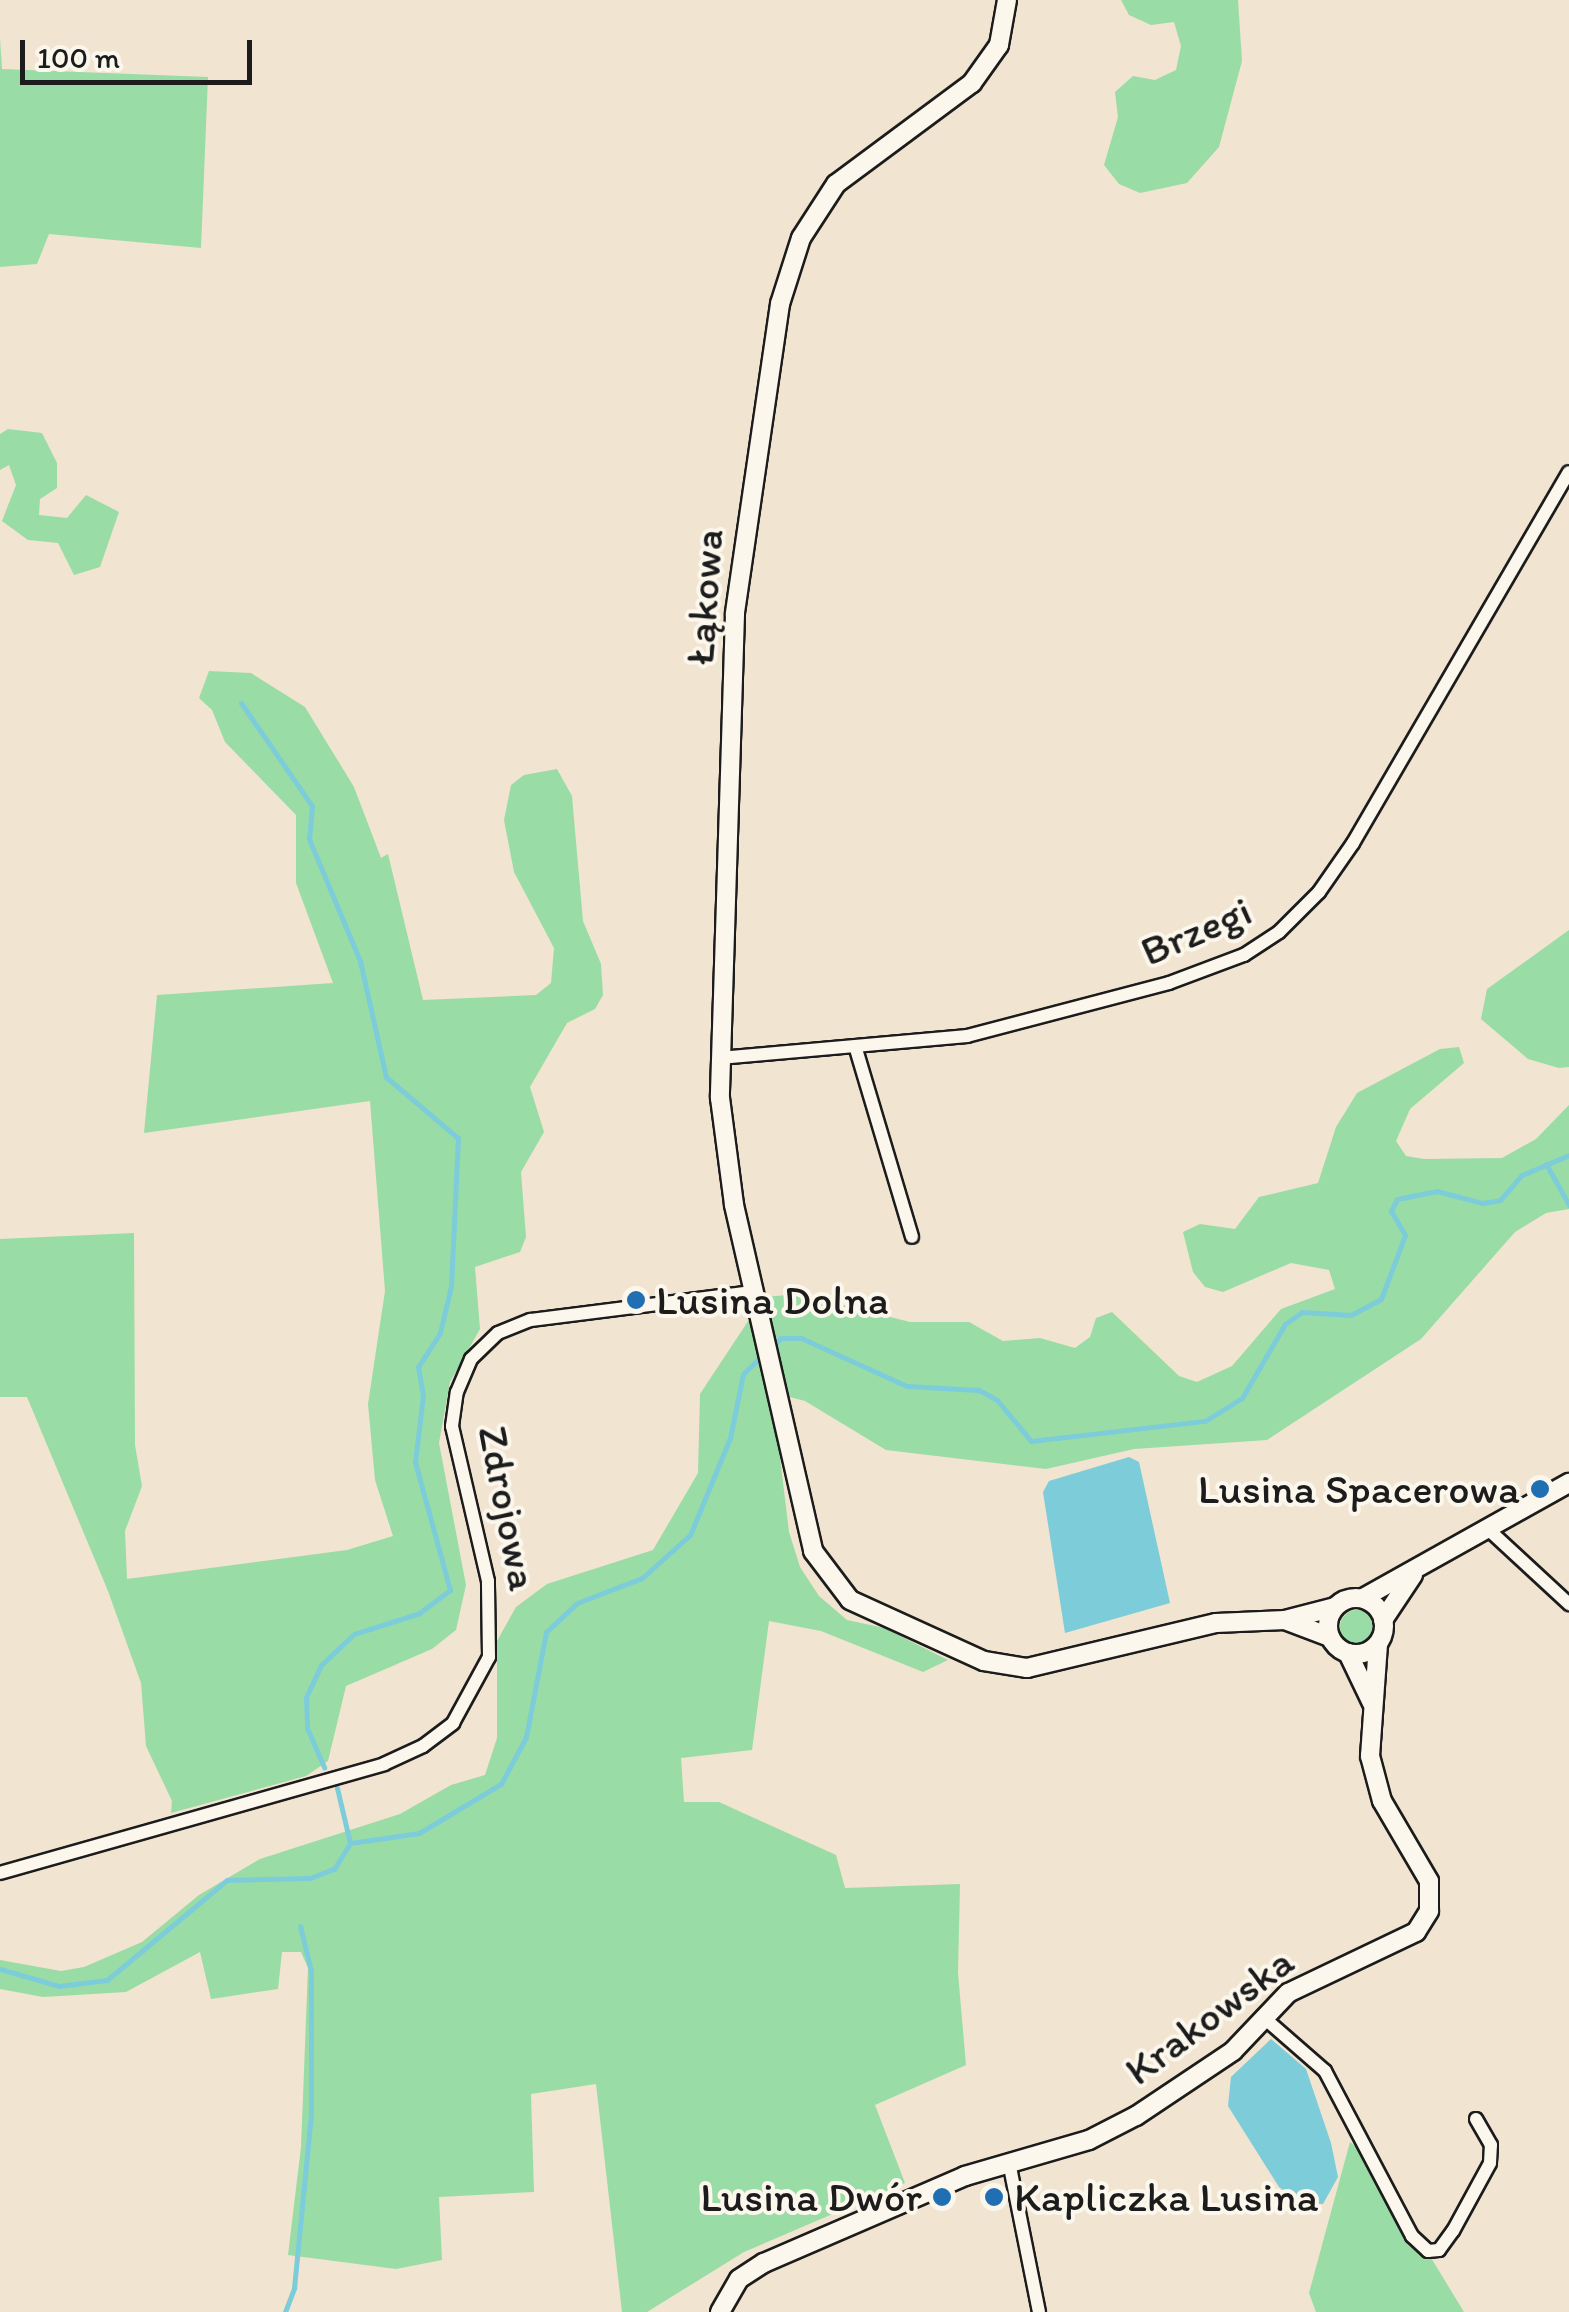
<!DOCTYPE html>
<html>
<head>
<meta charset="utf-8">
<style>
	body { margin:0 }
	#map { position:relative; width:1569px; height:2312px; overflow:hidden; background:#f1e4d0; font-family:Itim,sans-serif }
	div>[style] { position:absolute }
	.green>* { inset:0; background:#9adca6 }
	.round { border-radius:50% }
	.water>* { inset:0; background:#7dccd9 }
	.stream>* { height:5px; margin:-2.5px; padding:0 2.5px; transform-origin:2.5px; border-radius:2.5px; background:#7dccd9 }
	.roads { filter:drop-shadow(2px 0 #1c1c1c) drop-shadow(-2px 0 #1c1c1c) drop-shadow(0 2px #1c1c1c) drop-shadow(0 -2px #1c1c1c) }
	.street>* { height:12px; margin:-6px; padding:0 6px; transform-origin:6px; border-radius:6px; background:#fbf7ec }
	.secondary>* { height:18px; margin:-9px; padding:0 9px; transform-origin:9px; border-radius:9px; background:#fbf7ec }
	.secondary>.ring { margin:-9px; padding:0; box-sizing:content-box; background:none; border:18px solid #fbf7ec; border-radius:50% }
	.dots>* { width:28px; height:28px; translate:-50% -50%; box-sizing:border-box; border:5px solid #fbf7ec; border-radius:50% }
	span { translate:-50% -50%; white-space:nowrap; text-align:center; line-height:1.15; -webkit-text-stroke:8px #fbf7ec; paint-order:stroke }
	.street-label { font-size:42px; color:#1c1c1c }
	.poi-label { font-size:42px; color:#1c1c1c }
	.left { translate:0 -50%; text-align:left }
	.right { translate:-100% -50%; text-align:right }
	.scale { position:absolute; left:20px; top:40px; width:232px; height:45px; box-sizing:border-box; border:5px solid #1c1c1c; border-top:0; padding-left:12px; font-size:30px; line-height:35px; white-space:nowrap; color:#1c1c1c; -webkit-text-stroke:8px #fbf7ec; paint-order:stroke }
</style>
</head>
<body>
<div id="map">
	<div class="green">
		<i style="clip-path:polygon(1121px 0,1238px 0,1242px 61px,1219px 147px,1187px 183px,1140px 193px,1119px 184px,1104px 165px,1118px 117px,1115px 92px,1133px 76px,1155px 80px,1176px 70px,1181px 46px,1174px 22px,1151px 25px,1129px 15px)"></i>
		<i style="clip-path:polygon(0 38px,2px 69px,208px 77px,201px 248px,49px 234px,37px 264px,0 267px)"></i>
		<i style="clip-path:polygon(8px 429px,42px 433px,57px 463px,57px 488px,40px 499px,39px 515px,67px 518px,86px 495px,119px 512px,100px 567px,74px 575px,58px 543px,28px 540px,2px 521px,16px 485px,9px 465px,0 470px,0 434px)"></i>
		<i style="clip-path:polygon(209px 671px,251px 673px,305px 707px,354px 787px,381px 858px,388px 854px,423px 1000px,536px 995px,551px 983px,554px 948px,514px 872px,504px 820px,511px 785px,524px 775px,557px 769px,572px 796px,583px 921px,601px 964px,603px 995px,595px 1009px,567px 1023px,530px 1087px,544px 1132px,521px 1172px,526px 1237px,520px 1252px,475px 1267px,480px 1329px,450px 1382px,439px 1443px,466px 1585px,456px 1630px,432px 1649px,346px 1686px,328px 1761px,306px 1776px,171px 1813px,172px 1801px,146px 1746px,141px 1683px,108px 1591px,27px 1397px,0 1397px,0 1239px,134px 1233px,135px 1445px,142px 1486px,125px 1531px,127px 1579px,347px 1550px,393px 1536px,375px 1480px,368px 1404px,385px 1291px,370px 1101px,144px 1133px,157px 995px,333px 983px,296px 883px,296px 815px,225px 742px,212px 710px,199px 698px)"></i>
		<i style="clip-path:polygon(1569px 930px,1569px 1067px,1559px 1068px,1528px 1059px,1481px 1019px,1487px 989px)"></i>
		<i style="clip-path:polygon(1459px 1047px,1464px 1063px,1410px 1109px,1396px 1141px,1406px 1156px,1424px 1159px,1502px 1158px,1536px 1139px,1569px 1105px,1569px 1209px,1546px 1213px,1515px 1232px,1421px 1339px,1267px 1440px,1134px 1449px,1046px 1469px,886px 1450px,805px 1401px,786px 1396px,774px 1408px,789px 1532px,800px 1567px,819px 1596px,847px 1620px,884px 1628px,948px 1660px,923px 1672px,821px 1631px,769px 1621px,752px 1750px,681px 1758px,684px 1802px,719px 1802px,836px 1855px,845px 1888px,960px 1884px,958px 1973px,966px 2065px,875px 2105px,905px 2183px,744px 2252px,647px 2312px,622px 2312px,596px 2084px,531px 2094px,534px 2192px,439px 2197px,442px 2260px,396px 2269px,288px 2255px,301px 2147px,308px 1968px,301px 1952px,282px 1952px,278px 1989px,211px 1999px,200px 1952px,126px 1992px,43px 1997px,0 1989px,0 1960px,61px 1971px,84px 1967px,142px 1942px,199px 1895px,260px 1859px,400px 1814px,451px 1785px,485px 1775px,497px 1738px,497px 1641px,516px 1607px,547px 1584px,653px 1550px,698px 1473px,700px 1394px,764px 1297px,799px 1294px,910px 1322px,969px 1322px,1003px 1341px,1040px 1338px,1075px 1348px,1090px 1337px,1096px 1318px,1112px 1312px,1179px 1376px,1197px 1382px,1232px 1366px,1281px 1309px,1335px 1289px,1329px 1270px,1291px 1263px,1223px 1292px,1205px 1287px,1193px 1272px,1183px 1232px,1200px 1224px,1235px 1229px,1259px 1197px,1318px 1183px,1336px 1127px,1357px 1093px,1440px 1049px)"></i>
		<i class="round" style="left:1340px;top:1610px;width:34px;height:34px"></i>
		<i style="clip-path:polygon(1350px 2142px,1371px 2159px,1464px 2312px,1316px 2312px,1309px 2293px)"></i>
	</div>
	<div class="water">
		<i style="clip-path:polygon(1129px 1457px,1139px 1462px,1170px 1603px,1065px 1633px,1043px 1492px,1049px 1481px)"></i>
		<i style="clip-path:polygon(1271px 2039px,1306px 2069px,1331px 2143px,1338px 2177px,1323px 2204px,1299px 2203px,1279px 2187px,1228px 2106px,1231px 2077px)"></i>
	</div>
	<div class="stream">
		<i style="left:241px;top:703px;width:125px;rotate:55.4deg"></i>
		<i style="left:312px;top:806px;width:33px;rotate:95deg"></i>
		<i style="left:309px;top:839px;width:132px;rotate:67.3deg"></i>
		<i style="left:360px;top:961px;width:119px;rotate:77.4deg"></i>
		<i style="left:386px;top:1077px;width:94px;rotate:40.3deg"></i>
		<i style="left:458px;top:1138px;width:148px;rotate:92.7deg"></i>
		<i style="left:451px;top:1286px;width:48px;rotate:103.2deg"></i>
		<i style="left:440px;top:1333px;width:40px;rotate:122.9deg"></i>
		<i style="left:418px;top:1367px;width:28px;rotate:80deg"></i>
		<i style="left:423px;top:1395px;width:67px;rotate:96.8deg"></i>
		<i style="left:415px;top:1462px;width:133px;rotate:74.7deg"></i>
		<i style="left:450px;top:1590px;width:38px;rotate:143deg"></i>
		<i style="left:420px;top:1613px;width:69px;rotate:162.3deg"></i>
		<i style="left:354px;top:1634px;width:45px;rotate:136.8deg"></i>
		<i style="left:321px;top:1665px;width:35px;rotate:115deg"></i>
		<i style="left:306px;top:1697px;width:31px;rotate:88deg"></i>
		<i style="left:307px;top:1728px;width:43px;rotate:66.4deg"></i>
		<i style="left:1546px;top:1164px;width:47px;rotate:60.7deg"></i>
		<i style="left:772px;top:1347px;width:13px;rotate:-45deg"></i>
		<i style="left:781px;top:1338px;width:20px"></i>
		<i style="left:801px;top:1338px;width:116px;rotate:24.4deg"></i>
		<i style="left:907px;top:1386px;width:72px;rotate:3.2deg"></i>
		<i style="left:979px;top:1390px;width:21px;rotate:29deg"></i>
		<i style="left:997px;top:1400px;width:53px;rotate:50.3deg"></i>
		<i style="left:1031px;top:1441px;width:175px;rotate:-6.6deg"></i>
		<i style="left:1205px;top:1421px;width:44px;rotate:-31.9deg"></i>
		<i style="left:1242px;top:1398px;width:86px;rotate:-59.8deg"></i>
		<i style="left:1285px;top:1324px;width:21px;rotate:-35deg"></i>
		<i style="left:1302px;top:1312px;width:49px;rotate:3.5deg"></i>
		<i style="left:1351px;top:1315px;width:34px;rotate:-28deg"></i>
		<i style="left:1381px;top:1299px;width:68px;rotate:-69.4deg"></i>
		<i style="left:1405px;top:1235px;width:28px;rotate:-120deg"></i>
		<i style="left:1391px;top:1211px;width:13px;rotate:-63deg"></i>
		<i style="left:1397px;top:1199px;width:41px;rotate:-11.3deg"></i>
		<i style="left:1437px;top:1191px;width:47px;rotate:14.9deg"></i>
		<i style="left:1482px;top:1203px;width:18px;rotate:-9deg"></i>
		<i style="left:1500px;top:1200px;width:33px;rotate:-49deg"></i>
		<i style="left:1522px;top:1175px;width:51px;rotate:-23.1deg"></i>
		<i style="left:337px;top:1788px;width:57px;rotate:76.7deg"></i>
		<i style="left:350px;top:1843px;width:70px;rotate:-8.2deg"></i>
		<i style="left:419px;top:1833px;width:96px;rotate:-30.9deg"></i>
		<i style="left:501px;top:1784px;width:53px;rotate:-62deg"></i>
		<i style="left:526px;top:1737px;width:107px;rotate:-79.2deg"></i>
		<i style="left:546px;top:1632px;width:42px;rotate:-43.1deg"></i>
		<i style="left:577px;top:1603px;width:70px;rotate:-21deg"></i>
		<i style="left:642px;top:1578px;width:64px;rotate:-41.9deg"></i>
		<i style="left:690px;top:1535px;width:105px;rotate:-67.6deg"></i>
		<i style="left:730px;top:1438px;width:65px;rotate:-78.5deg"></i>
		<i style="left:743px;top:1374px;width:29px;rotate:-44deg"></i>
		<i style="left:0;top:1969px;width:61px;rotate:16.1deg"></i>
		<i style="left:59px;top:1986px;width:48px;rotate:-7.1deg"></i>
		<i style="left:107px;top:1980px;width:156px;rotate:-39.8deg"></i>
		<i style="left:227px;top:1880px;width:83px;rotate:-1.4deg"></i>
		<i style="left:310px;top:1878px;width:26px;rotate:-21deg"></i>
		<i style="left:334px;top:1869px;width:31px;rotate:-58deg"></i>
		<i style="left:285px;top:2312px;width:26px;rotate:-69deg"></i>
		<i style="left:294px;top:2288px;width:175px;rotate:-84.4deg"></i>
		<i style="left:311px;top:2114px;width:143px;rotate:-90deg"></i>
		<i style="left:311px;top:1971px;width:46px;rotate:-103.7deg"></i>
	</div>
	<div class="roads">
		<div class="street">
			<i style="left:856px;top:1049px;width:196px;rotate:73.4deg"></i>
			<i style="left:720px;top:1058px;width:248px;rotate:-5.1deg"></i>
			<i style="left:967px;top:1036px;width:209px;rotate:-14.7deg"></i>
			<i style="left:1169px;top:983px;width:80px;rotate:-20.5deg"></i>
			<i style="left:1244px;top:955px;width:42px;rotate:-33.3deg"></i>
			<i style="left:1279px;top:932px;width:57px;rotate:-45deg"></i>
			<i style="left:1319px;top:892px;width:60px;rotate:-55.2deg"></i>
			<i style="left:1353px;top:843px;width:429px;rotate:-59.8deg"></i>
			<i style="left:1490px;top:1531px;width:108px;rotate:42.7deg"></i>
			<i style="left:0;top:1873px;width:399px;rotate:-15.8deg"></i>
			<i style="left:384px;top:1764px;width:43px;rotate:-24.8deg"></i>
			<i style="left:423px;top:1746px;width:38px;rotate:-37deg"></i>
			<i style="left:453px;top:1723px;width:75px;rotate:-61.4deg"></i>
			<i style="left:489px;top:1657px;width:76px;rotate:-90.8deg"></i>
			<i style="left:488px;top:1581px;width:159px;rotate:-103.1deg"></i>
			<i style="left:452px;top:1426px;width:34px;rotate:-82deg"></i>
			<i style="left:457px;top:1392px;width:36px;rotate:-67deg"></i>
			<i style="left:471px;top:1359px;width:37px;rotate:-44deg"></i>
			<i style="left:498px;top:1333px;width:35px;rotate:-22deg"></i>
			<i style="left:531px;top:1320px;width:225px;rotate:-7.2deg"></i>
			<i style="left:1263px;top:2017px;width:82px;rotate:41.1deg"></i>
			<i style="left:1325px;top:2071px;width:187px;rotate:62.2deg"></i>
			<i style="left:1412px;top:2236px;width:22px;rotate:43deg"></i>
			<i style="left:1428px;top:2251px;width:11px;rotate:-5deg"></i>
			<i style="left:1439px;top:2250px;width:24px;rotate:-54deg"></i>
			<i style="left:1453px;top:2231px;width:77px;rotate:-61.4deg"></i>
			<i style="left:1490px;top:2163px;width:18px;rotate:-87deg"></i>
			<i style="left:1491px;top:2145px;width:30px;rotate:-120deg"></i>
			<i style="left:1009px;top:2162px;width:153px;rotate:78.7deg"></i>
		</div>
		<div class="secondary">
			<i style="left:1007px;top:0;width:46px;rotate:100.1deg"></i>
			<i style="left:999px;top:45px;width:47px;rotate:125.4deg"></i>
			<i style="left:972px;top:83px;width:169px;rotate:143.4deg"></i>
			<i style="left:836px;top:184px;width:64px;rotate:122.9deg"></i>
			<i style="left:801px;top:238px;width:69px;rotate:107.7deg"></i>
			<i style="left:780px;top:304px;width:313px;rotate:98.3deg"></i>
			<i style="left:735px;top:614px;width:484px;rotate:91.8deg"></i>
			<i style="left:720px;top:1098px;width:108px;rotate:82.5deg"></i>
			<i style="left:734px;top:1205px;width:355px;rotate:77.1deg"></i>
			<i style="left:813px;top:1551px;width:61px;rotate:52.9deg"></i>
			<i style="left:850px;top:1600px;width:147px;rotate:24.5deg"></i>
			<i style="left:984px;top:1661px;width:44px;rotate:9.2deg"></i>
			<i style="left:1027px;top:1668px;width:194px;rotate:-13.4deg"></i>
			<i style="left:1216px;top:1623px;width:69px;rotate:-2.5deg"></i>
			<i style="left:1285px;top:1620px;width:52px;rotate:-14.6deg"></i>
			<i class="ring" style="left:1328px;top:1598px;width:38px;height:38px"></i>
			<i style="left:1363px;top:1598px;width:236px;rotate:-29.2deg"></i>
			<i style="left:1285px;top:1620px;width:48px;rotate:20.7deg"></i>
			<i style="left:1383px;top:1620px;width:54px;rotate:-56.3deg"></i>
			<i style="left:1348px;top:1653px;width:55px;rotate:64.4deg"></i>
			<i style="left:720px;top:2312px;width:38px;rotate:-60deg"></i>
			<i style="left:739px;top:2279px;width:30px;rotate:-33deg"></i>
			<i style="left:764px;top:2263px;width:219px;rotate:-23.4deg"></i>
			<i style="left:965px;top:2176px;width:129px;rotate:-16.2deg"></i>
			<i style="left:1089px;top:2140px;width:53px;rotate:-27.1deg"></i>
			<i style="left:1136px;top:2116px;width:117px;rotate:-33.8deg"></i>
			<i style="left:1233px;top:2051px;width:80px;rotate:-46.5deg"></i>
			<i style="left:1288px;top:1993px;width:142px;rotate:-25.5deg"></i>
			<i style="left:1416px;top:1932px;width:25px;rotate:-58deg"></i>
			<i style="left:1429px;top:1911px;width:30px;rotate:-90deg"></i>
			<i style="left:1429px;top:1881px;width:93px;rotate:-120.4deg"></i>
			<i style="left:1382px;top:1801px;width:47px;rotate:-104.9deg"></i>
			<i style="left:1370px;top:1756px;width:112px;rotate:-85.9deg"></i>
		</div>
	</div>
	<div class="dots">
		<i style="left:636px;top:1300px;background:#1f6fb2"></i>
		<i style="left:1540px;top:1489px;background:#1f6fb2"></i>
		<i style="left:942px;top:2197px;background:#1f6fb2"></i>
		<i style="left:994px;top:2197px;background:#1f6fb2"></i>
	</div>
	<div class="street-label">
		<span style="left:704px;top:597px;rotate:-86deg">Łąkowa</span>
		<span style="left:1196px;top:931px;rotate:-23deg">Brzegi</span>
		<span style="left:508px;top:1508px;rotate:79deg">Zdrojowa</span>
		<span style="left:1209px;top:2016px;rotate:-37deg">Krakowska</span>
	</div>
	<div class="poi-label">
		<span class="left" style="left:656px;top:1300px">Lusina Dolna</span>
		<span class="right" style="left:1520px;top:1489px">Lusina Spacerowa</span>
		<span class="right" style="left:922px;top:2197px">Lusina Dwór</span>
		<span class="left" style="left:1014px;top:2197px">Kapliczka Lusina</span>
	</div>
	<div class="scale">100 m</div>
</div>
</body>
</html>
